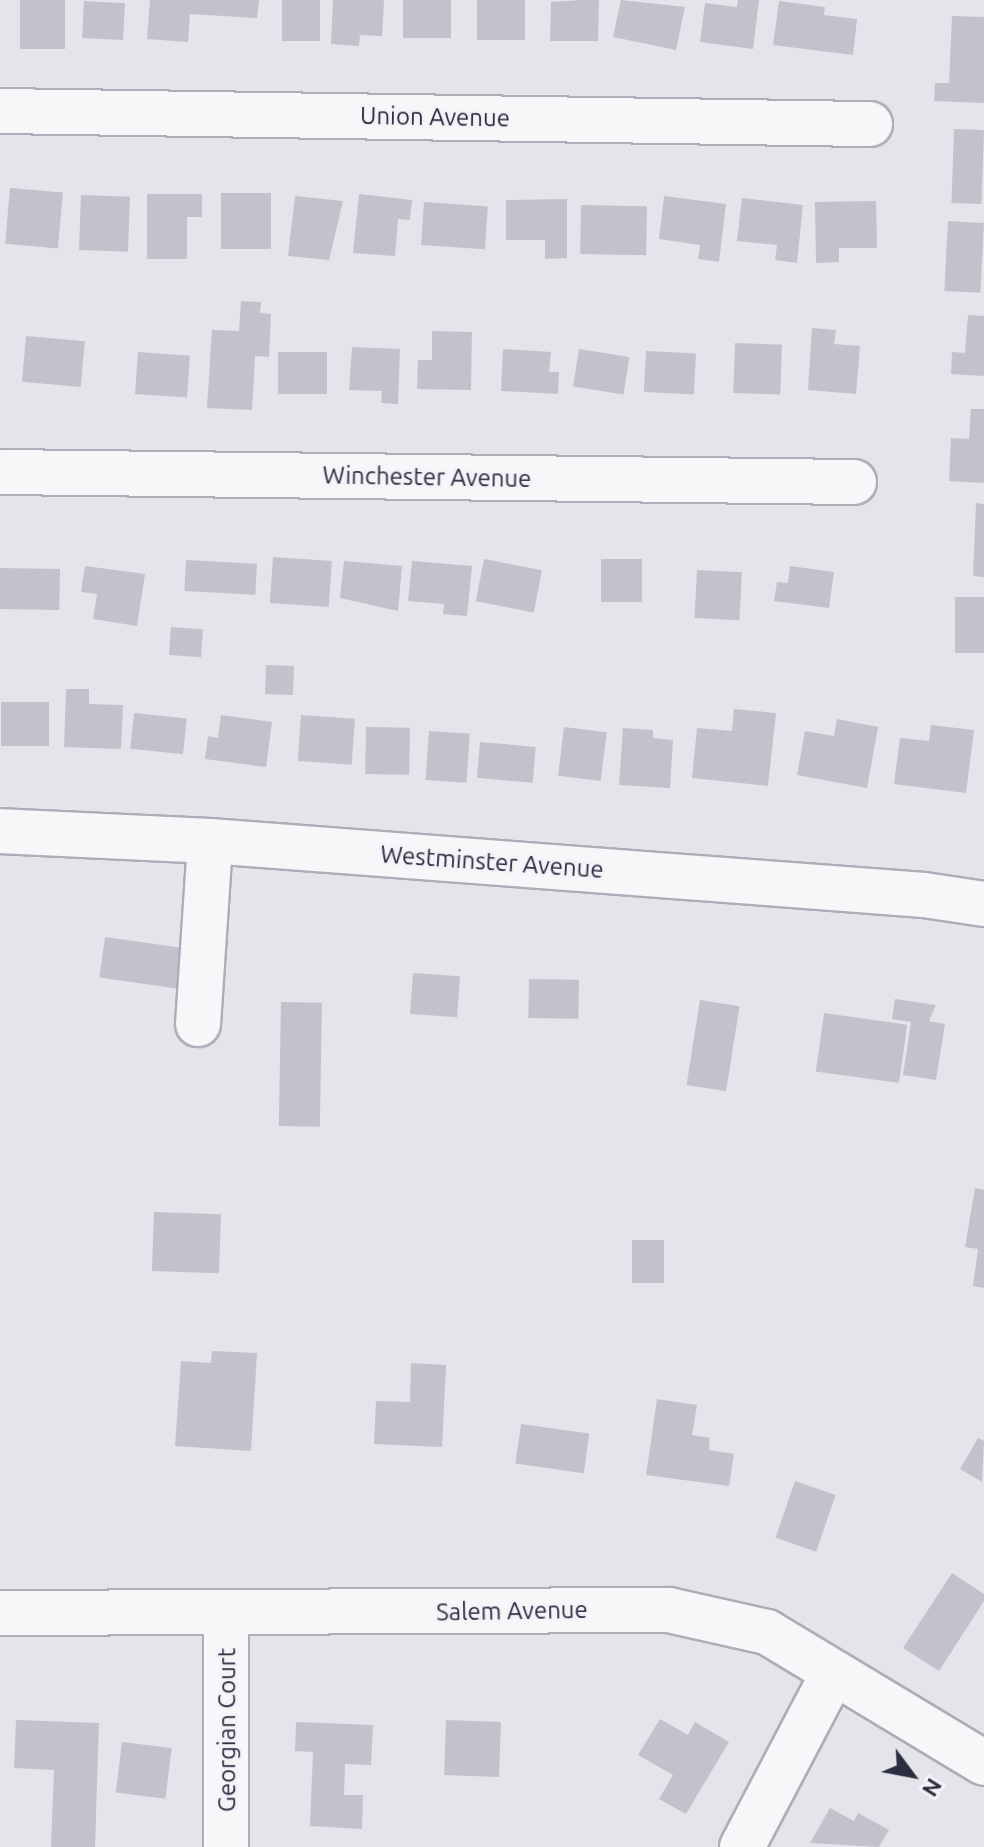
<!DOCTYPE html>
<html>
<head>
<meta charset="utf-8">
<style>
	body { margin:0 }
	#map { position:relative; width:984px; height:1847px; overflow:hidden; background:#e4e4eb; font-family:Ubuntu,sans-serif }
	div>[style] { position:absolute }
	.building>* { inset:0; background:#c2c2cd; transform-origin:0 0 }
	.roads { filter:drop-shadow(2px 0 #adadb8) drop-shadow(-2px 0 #adadb8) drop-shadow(0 2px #adadb8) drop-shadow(0 -2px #adadb8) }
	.minor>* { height:44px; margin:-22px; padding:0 22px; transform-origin:22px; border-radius:22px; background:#f7f7f9 }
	span { translate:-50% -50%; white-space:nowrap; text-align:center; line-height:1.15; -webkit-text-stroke:6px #f4f4f8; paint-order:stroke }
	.street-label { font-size:24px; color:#2d2d42 }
	.north { position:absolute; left:872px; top:1735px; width:80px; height:80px; -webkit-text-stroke:6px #f4f4f8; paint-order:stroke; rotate:122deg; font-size:22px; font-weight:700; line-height:32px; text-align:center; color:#2d2d42 }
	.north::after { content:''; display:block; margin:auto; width:28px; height:36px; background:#2d2d42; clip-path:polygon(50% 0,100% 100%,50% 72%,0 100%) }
</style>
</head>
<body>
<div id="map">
	<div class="building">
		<i style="left:20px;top:0;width:45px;height:49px"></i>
		<i style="clip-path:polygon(150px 0,259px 0,257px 18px,190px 14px,188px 42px,147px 39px)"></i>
		<i style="left:282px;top:0;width:38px;height:41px"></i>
		<i style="clip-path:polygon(333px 0,384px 0,382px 36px,360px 35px,359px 46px,331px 44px)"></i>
		<i style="left:403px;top:0;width:48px;height:38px"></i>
		<i style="left:477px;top:0;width:48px;height:40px"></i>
		<i style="clip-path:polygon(581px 0,599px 0,598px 41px,550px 41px,551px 2px)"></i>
		<i style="clip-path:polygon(621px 0,685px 7px,676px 50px,613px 37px)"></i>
		<i style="clip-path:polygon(738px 0,759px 0,753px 49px,700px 42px,705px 3px,737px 7px)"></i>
		<i style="left:84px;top:1px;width:41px;height:37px;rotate:3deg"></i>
		<i style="clip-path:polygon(779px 1px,825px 7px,824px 15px,857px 19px,853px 55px,773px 45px)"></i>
		<i style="clip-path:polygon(952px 16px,984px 17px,984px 103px,934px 101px,935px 83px,949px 83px)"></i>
		<i style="left:954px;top:129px;width:30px;height:74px;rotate:2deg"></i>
		<i style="left:10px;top:188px;width:53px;height:56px;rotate:5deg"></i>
		<i style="left:221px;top:193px;width:50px;height:56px"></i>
		<i style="clip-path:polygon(147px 194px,202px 194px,202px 217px,187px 217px,187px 259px,147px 259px)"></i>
		<i style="clip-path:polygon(359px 194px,412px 200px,410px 220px,398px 219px,395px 256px,353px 253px)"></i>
		<i style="left:81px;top:195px;width:49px;height:55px;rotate:2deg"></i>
		<i style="clip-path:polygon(295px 196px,343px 201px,329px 260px,288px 256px)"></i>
		<i style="clip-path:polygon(664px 196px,726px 204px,719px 262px,698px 259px,700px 245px,659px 239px)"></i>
		<i style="clip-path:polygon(742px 198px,803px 205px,797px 263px,775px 260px,777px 245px,737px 241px)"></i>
		<i style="clip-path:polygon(567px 199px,567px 258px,545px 259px,545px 240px,506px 240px,506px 200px)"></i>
		<i style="clip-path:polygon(876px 201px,877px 248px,839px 248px,839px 262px,816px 263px,815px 202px)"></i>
		<i style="left:424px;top:202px;width:64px;height:43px;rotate:4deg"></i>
		<i style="left:581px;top:205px;width:66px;height:49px;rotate:1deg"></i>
		<i style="left:948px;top:221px;width:36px;height:70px;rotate:3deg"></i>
		<i style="clip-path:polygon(241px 301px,261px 302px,260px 313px,271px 314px,269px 357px,255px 356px,252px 410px,207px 408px,212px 330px,239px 331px)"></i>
		<i style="clip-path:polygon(968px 315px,984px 316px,984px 376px,951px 374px,952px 352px,965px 353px)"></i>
		<i style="clip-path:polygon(812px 328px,836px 330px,834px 344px,860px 346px,856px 394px,808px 390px)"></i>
		<i style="clip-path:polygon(432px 331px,472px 332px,471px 390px,417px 389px,418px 360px,432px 360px)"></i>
		<i style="left:26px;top:336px;width:59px;height:46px;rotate:5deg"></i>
		<i style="left:735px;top:343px;width:47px;height:50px;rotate:2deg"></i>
		<i style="clip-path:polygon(352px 347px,400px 349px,398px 404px,381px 403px,382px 391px,349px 390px)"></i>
		<i style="clip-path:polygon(503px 349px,551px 352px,549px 372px,559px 372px,558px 394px,501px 391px)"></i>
		<i style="left:579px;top:349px;width:51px;height:38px;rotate:9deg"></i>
		<i style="left:646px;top:351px;width:50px;height:41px;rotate:3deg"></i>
		<i style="left:138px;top:352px;width:52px;height:42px;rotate:4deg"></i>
		<i style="left:278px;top:352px;width:49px;height:42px"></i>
		<i style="clip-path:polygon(971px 409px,984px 409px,984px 483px,949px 481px,951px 438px,969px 439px)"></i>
		<i style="clip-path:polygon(976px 503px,984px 504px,984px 577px,973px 576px)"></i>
		<i style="left:273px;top:557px;width:59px;height:46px;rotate:4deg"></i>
		<i style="left:484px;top:559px;width:59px;height:43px;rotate:11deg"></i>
		<i style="left:601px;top:559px;width:41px;height:43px"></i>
		<i style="left:186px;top:560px;width:71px;height:31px;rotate:3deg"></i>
		<i style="clip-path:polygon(344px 561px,402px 566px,398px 611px,340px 598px)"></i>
		<i style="clip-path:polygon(412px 561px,472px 566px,467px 616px,443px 614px,444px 604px,408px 601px)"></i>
		<i style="clip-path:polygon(85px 566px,145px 574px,137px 626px,93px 619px,97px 594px,81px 592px)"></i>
		<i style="clip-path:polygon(790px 566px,834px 572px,829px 608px,774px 601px,777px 582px,788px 583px)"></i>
		<i style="left:0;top:568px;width:60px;height:41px;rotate:1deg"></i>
		<i style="left:697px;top:570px;width:45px;height:48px;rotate:3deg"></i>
		<i style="left:955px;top:597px;width:29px;height:56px"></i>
		<i style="left:171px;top:627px;width:32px;height:28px;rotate:4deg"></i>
		<i style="left:266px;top:665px;width:28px;height:29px;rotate:2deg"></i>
		<i style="clip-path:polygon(66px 689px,89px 689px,89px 704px,123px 705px,121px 749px,64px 747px)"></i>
		<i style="left:1px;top:702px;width:48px;height:44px"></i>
		<i style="clip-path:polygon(734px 709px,776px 713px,768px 786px,692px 778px,697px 728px,732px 731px)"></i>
		<i style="left:134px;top:713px;width:53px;height:36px;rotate:6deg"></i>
		<i style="clip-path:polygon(221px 715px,272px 722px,266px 767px,205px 759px,208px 736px,218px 738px)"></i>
		<i style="left:301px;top:715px;width:54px;height:46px;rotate:4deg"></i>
		<i style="clip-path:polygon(837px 719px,878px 727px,867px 788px,797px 775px,805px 731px,834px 736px)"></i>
		<i style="clip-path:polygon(931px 725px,974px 730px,966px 793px,894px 784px,900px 738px,929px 741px)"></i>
		<i style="left:366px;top:727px;width:44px;height:47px;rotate:1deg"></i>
		<i style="left:564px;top:727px;width:43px;height:49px;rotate:7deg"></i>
		<i style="clip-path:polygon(623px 728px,653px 730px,653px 738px,673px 740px,670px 788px,619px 785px)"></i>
		<i style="left:429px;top:731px;width:41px;height:49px;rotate:4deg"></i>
		<i style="left:480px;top:742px;width:56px;height:36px;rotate:5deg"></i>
		<i style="left:105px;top:937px;width:92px;height:41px;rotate:8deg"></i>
		<i style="left:413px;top:973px;width:47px;height:41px;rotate:4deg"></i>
		<i style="left:529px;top:979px;width:50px;height:39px;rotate:1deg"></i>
		<i style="clip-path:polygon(895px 999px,936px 1005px,929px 1021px,945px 1024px,936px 1080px,903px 1075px,911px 1022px,892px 1019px)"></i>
		<i style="left:700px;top:1000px;width:40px;height:86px;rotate:9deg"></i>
		<i style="left:281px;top:1002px;width:41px;height:124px;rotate:1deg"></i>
		<i style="left:824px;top:1013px;width:84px;height:59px;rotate:8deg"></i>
		<i style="clip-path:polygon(975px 1188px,984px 1190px,984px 1288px,973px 1286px,978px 1249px,965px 1247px)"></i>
		<i style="left:154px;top:1212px;width:67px;height:59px;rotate:2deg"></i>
		<i style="left:664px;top:1240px;width:43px;height:32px;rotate:90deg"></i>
		<i style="clip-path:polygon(212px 1351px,257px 1353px,251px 1451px,175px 1446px,181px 1361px,211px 1363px)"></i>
		<i style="clip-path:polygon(411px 1363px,446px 1365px,442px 1447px,374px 1444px,376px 1401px,410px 1402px)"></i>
		<i style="clip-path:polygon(657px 1399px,697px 1405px,692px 1435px,710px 1438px,709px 1450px,734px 1454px,729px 1486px,646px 1475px)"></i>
		<i style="left:521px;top:1424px;width:69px;height:40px;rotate:8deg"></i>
		<i style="clip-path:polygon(978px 1438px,984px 1441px,982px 1482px,960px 1469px)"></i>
		<i style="left:795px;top:1481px;width:43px;height:60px;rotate:19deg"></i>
		<i style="clip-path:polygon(952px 1573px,984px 1594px,984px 1601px,939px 1671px,903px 1648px)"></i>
		<i style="clip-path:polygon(660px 1719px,688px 1735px,695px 1722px,729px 1742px,686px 1814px,659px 1799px,673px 1775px,638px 1755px)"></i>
		<i style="clip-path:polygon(16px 1720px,99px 1723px,95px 1847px,51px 1847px,54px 1770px,14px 1768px)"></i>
		<i style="left:446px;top:1720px;width:55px;height:55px;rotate:2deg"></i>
		<i style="clip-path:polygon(296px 1722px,373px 1725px,371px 1765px,345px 1764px,344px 1795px,363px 1795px,362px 1829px,310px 1826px,313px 1752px,295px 1751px)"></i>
		<i style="left:122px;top:1742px;width:50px;height:51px;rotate:7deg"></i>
		<i style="clip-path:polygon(830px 1808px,854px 1821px,858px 1813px,889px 1830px,879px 1847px,810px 1843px)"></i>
	</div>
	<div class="roads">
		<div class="minor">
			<i style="left:0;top:111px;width:870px;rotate:0.86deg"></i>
			<i style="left:0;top:472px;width:854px;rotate:0.67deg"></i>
			<i style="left:0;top:831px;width:210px;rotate:2.7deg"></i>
			<i style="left:210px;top:841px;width:716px;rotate:4.33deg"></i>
			<i style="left:924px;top:895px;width:61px;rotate:8.5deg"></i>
			<i style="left:198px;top:1024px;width:183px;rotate:-86.2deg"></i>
			<i style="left:0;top:1613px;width:669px;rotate:-0.26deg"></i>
			<i style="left:669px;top:1610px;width:100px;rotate:12.7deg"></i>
			<i style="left:767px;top:1632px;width:253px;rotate:31.1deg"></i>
			<i style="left:226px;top:1847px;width:234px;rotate:-90deg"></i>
			<i style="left:742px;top:1847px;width:195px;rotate:-62.3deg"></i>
		</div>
	</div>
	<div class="street-label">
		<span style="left:435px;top:117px;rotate:1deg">Union Avenue</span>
		<span style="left:427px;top:477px;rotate:1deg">Winchester Avenue</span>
		<span style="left:492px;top:862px;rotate:4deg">Westminster Avenue</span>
		<span style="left:512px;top:1611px;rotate:-1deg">Salem Avenue</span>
		<span style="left:227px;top:1730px;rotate:-90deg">Georgian Court</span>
	</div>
	<div class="north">N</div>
</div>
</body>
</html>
